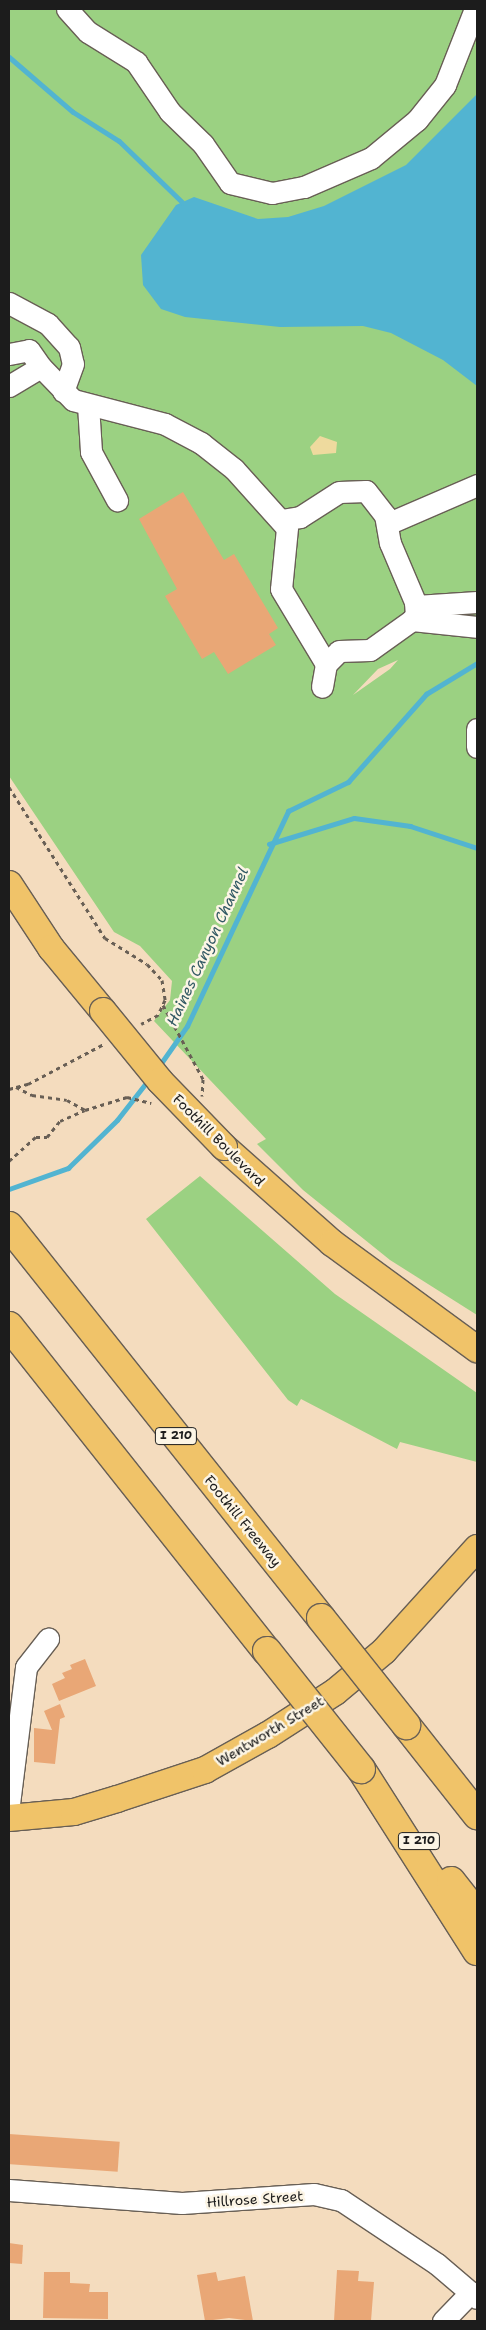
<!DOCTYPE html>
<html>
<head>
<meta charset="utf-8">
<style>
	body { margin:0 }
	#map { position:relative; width:486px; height:2330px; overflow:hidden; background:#f4dcbe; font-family:"Shantell Sans",sans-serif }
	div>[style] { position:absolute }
	.green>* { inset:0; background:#9bd182 }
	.sand>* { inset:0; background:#eeda9e }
	.water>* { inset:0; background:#52b4d1 }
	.stream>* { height:5px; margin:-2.5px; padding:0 2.5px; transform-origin:2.5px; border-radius:2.5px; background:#52b4d1 }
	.building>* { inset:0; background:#e9a776; transform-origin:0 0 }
	.path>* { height:3px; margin-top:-1.5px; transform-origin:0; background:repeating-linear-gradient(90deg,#685f55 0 4px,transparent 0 8px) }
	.roads { filter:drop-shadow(1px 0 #685f55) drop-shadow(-1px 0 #685f55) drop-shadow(0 1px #685f55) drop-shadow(0 -1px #685f55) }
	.minor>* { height:21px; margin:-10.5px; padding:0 10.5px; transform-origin:10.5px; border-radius:10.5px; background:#fff }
	.major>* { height:26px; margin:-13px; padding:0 13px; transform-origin:13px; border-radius:13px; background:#f0c369 }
	.highway>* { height:28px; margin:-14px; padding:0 14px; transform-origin:14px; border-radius:14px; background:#f0c369 }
	.bridges { filter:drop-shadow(1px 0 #685f55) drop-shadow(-1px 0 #685f55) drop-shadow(0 1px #685f55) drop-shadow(0 -1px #685f55) }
	.major-bridge>* { height:26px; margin:-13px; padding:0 13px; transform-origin:13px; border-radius:13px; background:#f0c369 }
	.highway-bridge>* { height:28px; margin:-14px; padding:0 14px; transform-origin:14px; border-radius:14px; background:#f0c369 }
	span { translate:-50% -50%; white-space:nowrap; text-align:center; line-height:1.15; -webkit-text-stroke:5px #fcf5e5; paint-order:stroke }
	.shield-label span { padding:1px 4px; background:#fcf5e5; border:1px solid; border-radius:4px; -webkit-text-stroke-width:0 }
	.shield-label { font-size:12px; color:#1c1c1c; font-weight:700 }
	.street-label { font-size:14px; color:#1c1c1c }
	.water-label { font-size:15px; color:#325964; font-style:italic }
	.frame { position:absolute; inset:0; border:10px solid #1c1c1c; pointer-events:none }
</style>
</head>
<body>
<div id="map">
	<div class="green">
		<i style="clip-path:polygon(evenodd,9px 9px,477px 9px,477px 1315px,390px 1260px,303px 1190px,257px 1144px,266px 1139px,154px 1021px,170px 1000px,172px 981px,140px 946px,114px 932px,9px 776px,9px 9px,398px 660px,390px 669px,353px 695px,378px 669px,398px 660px)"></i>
		<i style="clip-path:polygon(200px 1176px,335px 1294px,477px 1393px,477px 1462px,400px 1442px,397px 1449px,301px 1399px,297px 1406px,288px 1400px,146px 1219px)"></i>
	</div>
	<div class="sand">
		<i style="clip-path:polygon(320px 436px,337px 442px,336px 453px,313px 455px,310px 447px)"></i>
	</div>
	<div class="water">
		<i style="clip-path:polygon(477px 94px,477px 386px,443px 360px,391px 333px,363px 326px,280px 327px,185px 317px,161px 309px,143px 285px,141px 255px,176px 205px,194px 197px,258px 219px,288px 217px,324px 206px,406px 165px)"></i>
	</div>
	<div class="stream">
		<i style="left:9px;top:57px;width:84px;rotate:40.7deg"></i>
		<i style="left:73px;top:112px;width:54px;rotate:32.2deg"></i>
		<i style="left:119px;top:141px;width:88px;rotate:44.1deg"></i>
		<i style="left:269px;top:844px;width:89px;rotate:-17deg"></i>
		<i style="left:354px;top:818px;width:57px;rotate:8.1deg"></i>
		<i style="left:410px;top:826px;width:71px;rotate:18.2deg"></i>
		<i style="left:159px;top:1066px;width:49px;rotate:-55deg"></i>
		<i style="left:187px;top:1026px;width:238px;rotate:-64.8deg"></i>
		<i style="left:288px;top:811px;width:67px;rotate:-25.8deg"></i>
		<i style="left:348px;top:782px;width:118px;rotate:-48.4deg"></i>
		<i style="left:426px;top:694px;width:60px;rotate:-31.3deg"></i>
		<i style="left:9px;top:1189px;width:63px;rotate:-19.6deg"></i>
		<i style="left:68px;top:1168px;width:69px;rotate:-44.4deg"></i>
		<i style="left:117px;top:1120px;width:52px;rotate:-52deg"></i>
	</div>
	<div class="building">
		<i style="clip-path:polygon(183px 492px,224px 560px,234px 554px,278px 628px,269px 634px,276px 645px,228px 674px,214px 652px,202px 659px,165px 596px,177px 589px,139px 519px)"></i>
		<i style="clip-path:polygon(85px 1659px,96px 1686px,59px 1701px,52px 1684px,65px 1678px,62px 1673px,72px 1669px,70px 1665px)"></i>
		<i style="clip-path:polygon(60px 1704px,65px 1717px,60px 1719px,55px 1764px,34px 1762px,34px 1728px,52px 1730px,44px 1711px)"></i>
		<i style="left:9px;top:2134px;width:111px;height:30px;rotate:4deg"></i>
		<i style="clip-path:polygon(9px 2243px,23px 2245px,22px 2264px,9px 2263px)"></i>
		<i style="clip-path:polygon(337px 2270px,359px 2271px,358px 2281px,374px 2282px,371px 2321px,334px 2321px)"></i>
		<i style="clip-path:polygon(44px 2272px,70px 2272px,70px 2283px,90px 2284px,89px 2292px,108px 2292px,108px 2319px,43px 2318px)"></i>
		<i style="clip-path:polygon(216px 2272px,218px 2281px,245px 2276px,253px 2321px,229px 2318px,205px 2321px,197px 2275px)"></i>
	</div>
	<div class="path">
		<i style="left:9px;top:787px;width:179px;rotate:57.6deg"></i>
		<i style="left:105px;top:938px;width:49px;rotate:31.8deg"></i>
		<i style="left:147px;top:964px;width:22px;rotate:47deg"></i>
		<i style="left:162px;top:980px;width:20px;rotate:81deg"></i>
		<i style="left:165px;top:1000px;width:17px;rotate:115deg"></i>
		<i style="left:158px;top:1015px;width:19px;rotate:152deg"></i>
		<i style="left:163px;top:1005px;width:84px;rotate:61.6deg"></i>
		<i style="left:203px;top:1079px;width:17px;rotate:93deg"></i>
		<i style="left:16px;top:1087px;width:18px;rotate:27deg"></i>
		<i style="left:32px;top:1095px;width:35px;rotate:8deg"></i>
		<i style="left:67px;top:1100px;width:21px;rotate:29deg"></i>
		<i style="left:9px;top:1089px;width:20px;rotate:-15deg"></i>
		<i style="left:28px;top:1084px;width:86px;rotate:-27.8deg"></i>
		<i style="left:9px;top:1161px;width:36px;rotate:-42deg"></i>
		<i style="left:36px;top:1137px;width:11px"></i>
		<i style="left:47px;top:1137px;width:21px;rotate:-51deg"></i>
		<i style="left:60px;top:1121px;width:27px;rotate:-24deg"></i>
		<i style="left:85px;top:1110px;width:44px;rotate:-17.2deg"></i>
		<i style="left:127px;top:1097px;width:25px;rotate:14deg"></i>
	</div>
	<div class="roads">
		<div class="minor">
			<i style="left:67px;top:9px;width:31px;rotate:48deg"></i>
			<i style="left:88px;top:32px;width:57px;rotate:32deg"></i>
			<i style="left:136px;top:62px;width:60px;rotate:55.8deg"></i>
			<i style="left:170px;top:112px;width:46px;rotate:44.1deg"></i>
			<i style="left:203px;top:144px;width:47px;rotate:55.3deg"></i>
			<i style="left:230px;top:183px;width:43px;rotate:13.4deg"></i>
			<i style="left:272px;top:193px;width:33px;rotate:-11deg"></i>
			<i style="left:304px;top:187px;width:73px;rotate:-23.4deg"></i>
			<i style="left:371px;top:158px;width:60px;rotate:-39.6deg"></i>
			<i style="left:417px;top:120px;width:45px;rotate:-51.3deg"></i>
			<i style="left:445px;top:85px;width:82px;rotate:-68.5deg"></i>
			<i style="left:9px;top:303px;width:44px;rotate:28.3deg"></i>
			<i style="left:48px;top:324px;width:31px;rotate:48deg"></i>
			<i style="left:69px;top:347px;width:17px;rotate:77deg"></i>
			<i style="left:73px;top:364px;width:29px;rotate:110deg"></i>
			<i style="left:9px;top:354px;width:20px;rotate:-11deg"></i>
			<i style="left:29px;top:350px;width:21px;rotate:55deg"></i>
			<i style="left:9px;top:386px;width:37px;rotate:-31deg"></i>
			<i style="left:41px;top:367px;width:46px;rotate:45.9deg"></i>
			<i style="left:73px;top:400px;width:95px;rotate:14.6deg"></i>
			<i style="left:165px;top:424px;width:41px;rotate:27.8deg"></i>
			<i style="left:201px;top:443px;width:42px;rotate:38.2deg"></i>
			<i style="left:234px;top:469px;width:79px;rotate:48.1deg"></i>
			<i style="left:287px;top:528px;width:61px;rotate:95.6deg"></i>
			<i style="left:281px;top:589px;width:87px;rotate:59deg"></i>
			<i style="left:326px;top:664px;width:23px;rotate:100deg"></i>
			<i style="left:88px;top:405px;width:47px;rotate:86.3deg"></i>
			<i style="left:91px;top:452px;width:55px;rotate:61.6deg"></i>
			<i style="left:281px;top:520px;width:19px;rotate:-9deg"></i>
			<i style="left:300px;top:517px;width:46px;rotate:-32.7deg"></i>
			<i style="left:339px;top:492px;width:27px;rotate:-2deg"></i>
			<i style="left:366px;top:491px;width:31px;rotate:52deg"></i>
			<i style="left:385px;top:515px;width:28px;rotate:80deg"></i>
			<i style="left:390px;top:543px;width:64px;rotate:67deg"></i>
			<i style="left:415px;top:602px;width:14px;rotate:86deg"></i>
			<i style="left:416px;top:616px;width:6px;rotate:135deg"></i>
			<i style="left:387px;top:524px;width:98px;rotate:-23.4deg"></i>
			<i style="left:416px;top:606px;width:61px;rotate:-3.8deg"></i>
			<i style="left:326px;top:664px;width:18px;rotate:-45deg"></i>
			<i style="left:339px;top:651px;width:31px;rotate:-2deg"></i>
			<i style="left:370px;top:650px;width:52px;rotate:-35.5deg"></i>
			<i style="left:412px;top:620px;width:65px;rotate:6.1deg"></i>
			<i style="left:477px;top:729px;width:18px;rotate:90deg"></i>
			<i style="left:9px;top:1804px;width:138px;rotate:-82.9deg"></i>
			<i style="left:26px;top:1667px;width:36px;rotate:-52deg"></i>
			<i style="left:9px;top:2190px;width:173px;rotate:4.3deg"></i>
			<i style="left:182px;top:2203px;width:132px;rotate:-3.9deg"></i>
			<i style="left:314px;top:2194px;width:28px;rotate:13deg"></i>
			<i style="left:341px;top:2200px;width:115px;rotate:33.7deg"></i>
			<i style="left:437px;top:2264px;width:52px;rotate:40.4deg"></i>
			<i style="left:443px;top:2321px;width:40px;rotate:-46deg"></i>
		</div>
		<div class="major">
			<i style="left:9px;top:884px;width:77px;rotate:56.7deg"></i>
			<i style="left:51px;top:948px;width:82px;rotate:50.5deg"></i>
			<i style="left:224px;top:1147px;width:144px;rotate:41.6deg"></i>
			<i style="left:332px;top:1243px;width:180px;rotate:36.2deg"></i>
			<i style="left:9px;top:1818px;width:65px;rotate:-5.3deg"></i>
			<i style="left:74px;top:1812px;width:45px;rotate:-16.8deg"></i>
			<i style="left:117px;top:1799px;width:93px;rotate:-18.2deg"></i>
			<i style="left:205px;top:1770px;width:72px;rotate:-29.1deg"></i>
			<i style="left:268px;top:1735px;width:80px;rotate:-32.7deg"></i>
			<i style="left:335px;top:1692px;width:64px;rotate:-39.9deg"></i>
			<i style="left:384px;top:1651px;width:139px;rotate:-47.9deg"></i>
		</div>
		<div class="highway">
			<i style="left:9px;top:1226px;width:501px;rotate:51.48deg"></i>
			<i style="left:9px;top:1326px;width:415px;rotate:51.6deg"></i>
			<i style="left:406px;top:1725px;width:115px;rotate:51.7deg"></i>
			<i style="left:361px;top:1769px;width:216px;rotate:57.5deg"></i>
			<i style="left:451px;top:1881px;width:42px;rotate:51.8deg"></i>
		</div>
	</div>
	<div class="bridges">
		<div class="major-bridge">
			<i style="left:103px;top:1011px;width:90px;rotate:50.8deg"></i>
			<i style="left:160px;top:1081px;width:92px;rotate:45.9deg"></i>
		</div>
		<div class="highway-bridge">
			<i style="left:321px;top:1618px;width:137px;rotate:51.5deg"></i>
			<i style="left:267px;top:1651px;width:151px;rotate:51.5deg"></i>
		</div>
	</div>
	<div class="shield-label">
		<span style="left:176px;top:1436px">I 210</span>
		<span style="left:419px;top:1841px">I 210</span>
	</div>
	<div class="street-label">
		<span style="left:219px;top:1140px;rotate:45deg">Foothill Boulevard</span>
		<span style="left:243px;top:1521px;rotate:51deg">Foothill Freeway</span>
		<span style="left:270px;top:1731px;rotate:-31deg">Wentworth Street</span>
		<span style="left:255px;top:2199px;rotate:-4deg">Hillrose Street</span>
	</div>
	<div class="water-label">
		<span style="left:208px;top:947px;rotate:-65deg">Haines Canyon Channel</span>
	</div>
	<div class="frame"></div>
</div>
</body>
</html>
